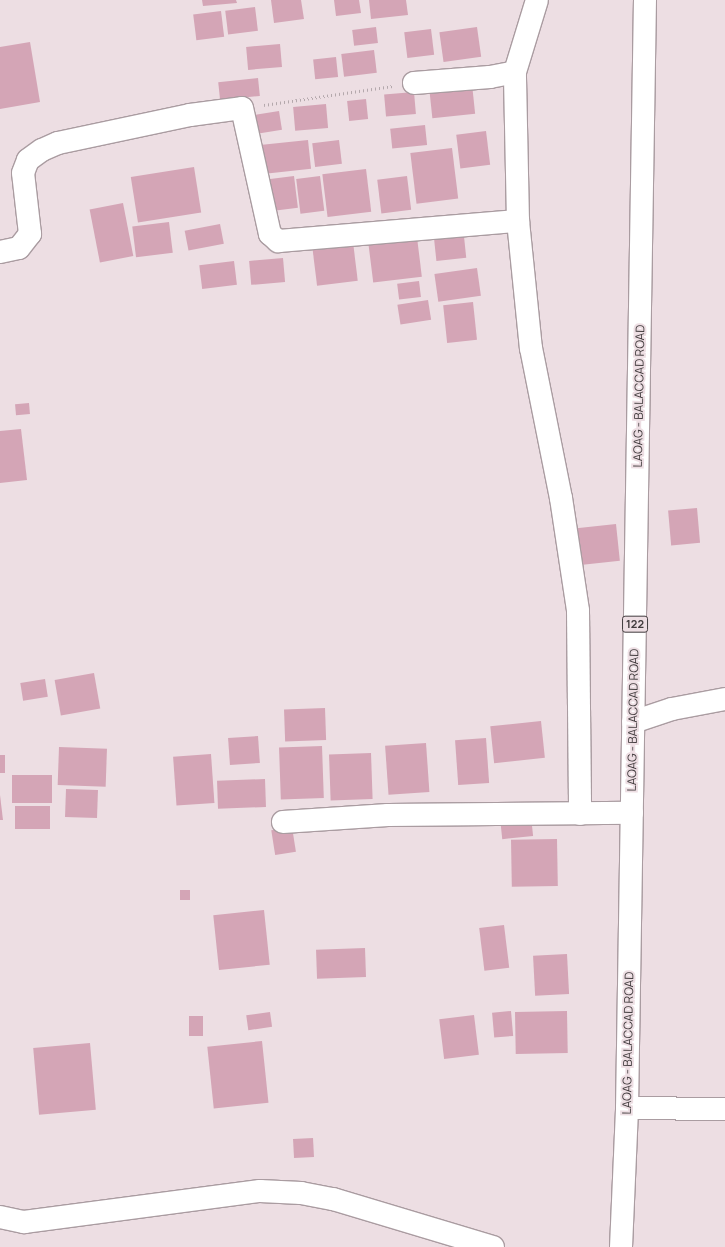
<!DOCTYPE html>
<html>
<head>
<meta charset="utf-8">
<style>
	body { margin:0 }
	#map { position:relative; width:725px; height:1247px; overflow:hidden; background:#eddee3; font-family:Manrope,sans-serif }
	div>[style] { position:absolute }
	.building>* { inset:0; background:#d4a5b6; transform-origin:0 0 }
	.path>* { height:2.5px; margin-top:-1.25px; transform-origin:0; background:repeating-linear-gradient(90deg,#b4a8ac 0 1px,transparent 0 4px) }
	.roads { filter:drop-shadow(1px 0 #aa9ca1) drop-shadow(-1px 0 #aa9ca1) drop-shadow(0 1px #aa9ca1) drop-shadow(0 -1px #aa9ca1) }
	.street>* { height:22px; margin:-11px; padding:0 11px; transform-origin:11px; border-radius:11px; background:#fff }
	.primary>* { height:22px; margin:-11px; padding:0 11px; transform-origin:11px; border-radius:11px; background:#fff }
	span { translate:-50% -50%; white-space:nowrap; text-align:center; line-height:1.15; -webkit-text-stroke:4px #eddee3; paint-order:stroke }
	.shield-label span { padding:1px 3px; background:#eddee3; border:1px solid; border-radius:3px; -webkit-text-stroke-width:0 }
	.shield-label { font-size:11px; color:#413b3d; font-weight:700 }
	.street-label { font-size:12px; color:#413b3d }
</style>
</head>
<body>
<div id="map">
	<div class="building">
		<i style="clip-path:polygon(202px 0,236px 0,237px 3px,203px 6px)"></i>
		<i style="clip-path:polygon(271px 0,301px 0,304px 19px,274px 23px)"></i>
		<i style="clip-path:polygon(334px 0,359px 0,361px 13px,336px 16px)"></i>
		<i style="clip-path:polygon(369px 0,406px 0,408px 15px,371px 19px)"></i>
		<i style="left:255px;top:7px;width:24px;height:30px;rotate:83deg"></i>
		<i style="left:221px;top:11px;width:26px;height:28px;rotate:83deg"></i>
		<i style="left:376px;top:27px;width:16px;height:24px;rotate:83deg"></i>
		<i style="left:477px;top:27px;width:30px;height:38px;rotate:82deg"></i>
		<i style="left:431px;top:29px;width:26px;height:27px;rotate:83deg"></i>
		<i style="clip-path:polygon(30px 42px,40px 102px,0 109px,0 47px)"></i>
		<i style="left:280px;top:44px;width:23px;height:34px;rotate:85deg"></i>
		<i style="left:374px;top:50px;width:23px;height:33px;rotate:83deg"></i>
		<i style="left:336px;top:57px;width:20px;height:23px;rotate:84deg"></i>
		<i style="left:258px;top:78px;width:18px;height:40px;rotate:84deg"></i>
		<i style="left:472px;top:84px;width:30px;height:43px;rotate:84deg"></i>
		<i style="left:414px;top:92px;width:22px;height:30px;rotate:85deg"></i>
		<i style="left:366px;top:99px;width:20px;height:19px;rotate:84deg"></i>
		<i style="left:326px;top:104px;width:24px;height:33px;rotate:85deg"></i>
		<i style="left:279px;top:111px;width:19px;height:31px;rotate:81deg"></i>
		<i style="left:425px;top:125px;width:20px;height:35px;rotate:84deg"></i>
		<i style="left:486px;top:131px;width:34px;height:30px;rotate:83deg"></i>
		<i style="left:308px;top:140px;width:29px;height:53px;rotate:84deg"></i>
		<i style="left:339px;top:140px;width:24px;height:27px;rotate:83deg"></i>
		<i style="left:452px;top:148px;width:51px;height:42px;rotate:83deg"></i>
		<i style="left:194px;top:167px;width:46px;height:64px;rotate:81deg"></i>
		<i style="left:366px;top:169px;width:43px;height:44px;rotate:83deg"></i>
		<i style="left:294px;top:176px;width:32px;height:32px;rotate:83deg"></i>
		<i style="left:320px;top:176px;width:35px;height:24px;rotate:83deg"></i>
		<i style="left:407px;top:176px;width:34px;height:30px;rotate:83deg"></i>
		<i style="left:123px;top:203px;width:54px;height:34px;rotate:79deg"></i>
		<i style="left:169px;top:222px;width:31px;height:37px;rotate:83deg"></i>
		<i style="left:220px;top:224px;width:20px;height:36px;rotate:79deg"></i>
		<i style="left:463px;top:227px;width:31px;height:30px;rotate:84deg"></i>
		<i style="left:416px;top:229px;width:48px;height:49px;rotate:83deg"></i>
		<i style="left:353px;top:242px;width:39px;height:41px;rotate:83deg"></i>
		<i style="left:283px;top:258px;width:24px;height:34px;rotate:85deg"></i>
		<i style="left:234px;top:261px;width:24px;height:35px;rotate:83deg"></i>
		<i style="left:477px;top:268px;width:28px;height:43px;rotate:82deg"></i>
		<i style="left:419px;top:281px;width:16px;height:22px;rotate:83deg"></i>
		<i style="left:428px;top:300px;width:20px;height:31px;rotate:81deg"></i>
		<i style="left:473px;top:302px;width:38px;height:30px;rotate:84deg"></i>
		<i style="left:29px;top:403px;width:11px;height:14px;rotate:85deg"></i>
		<i style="clip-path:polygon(21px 429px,27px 480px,0 483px,0 431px)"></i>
		<i style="left:697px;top:508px;width:35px;height:29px;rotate:85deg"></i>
		<i style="left:616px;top:524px;width:37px;height:42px;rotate:84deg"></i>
		<i style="left:94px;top:673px;width:36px;height:40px;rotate:80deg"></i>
		<i style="left:45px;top:679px;width:18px;height:25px;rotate:81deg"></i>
		<i style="left:325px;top:708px;width:32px;height:41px;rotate:88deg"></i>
		<i style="left:541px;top:721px;width:37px;height:51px;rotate:84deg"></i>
		<i style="left:258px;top:736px;width:27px;height:30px;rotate:86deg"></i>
		<i style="left:486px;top:738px;width:45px;height:31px;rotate:86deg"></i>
		<i style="left:426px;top:743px;width:49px;height:41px;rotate:86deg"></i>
		<i style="left:322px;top:746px;width:52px;height:43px;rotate:88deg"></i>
		<i style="left:59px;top:747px;width:48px;height:38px;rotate:2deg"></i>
		<i style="left:371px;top:753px;width:46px;height:42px;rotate:88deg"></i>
		<i style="left:211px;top:754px;width:49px;height:38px;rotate:86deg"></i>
		<i style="left:0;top:755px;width:5px;height:18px"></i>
		<i style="left:12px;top:775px;width:40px;height:28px"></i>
		<i style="left:265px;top:779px;width:28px;height:48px;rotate:88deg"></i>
		<i style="left:66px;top:789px;width:32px;height:28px;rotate:2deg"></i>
		<i style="clip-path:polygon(0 795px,3px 820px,0 820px)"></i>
		<i style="left:15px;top:806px;width:35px;height:23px"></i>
		<i style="left:531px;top:816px;width:20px;height:31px;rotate:84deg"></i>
		<i style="left:292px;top:827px;width:25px;height:21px;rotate:81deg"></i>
		<i style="left:557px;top:839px;width:47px;height:46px;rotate:89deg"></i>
		<i style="left:180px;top:890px;width:10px;height:10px"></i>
		<i style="left:264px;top:910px;width:55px;height:51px;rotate:84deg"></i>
		<i style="left:504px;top:925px;width:43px;height:25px;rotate:83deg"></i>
		<i style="left:365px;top:948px;width:29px;height:49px;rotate:88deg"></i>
		<i style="left:567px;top:954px;width:40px;height:34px;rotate:87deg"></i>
		<i style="left:511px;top:1011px;width:25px;height:19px;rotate:85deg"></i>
		<i style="left:567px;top:1011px;width:42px;height:52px;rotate:89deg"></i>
		<i style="left:270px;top:1012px;width:15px;height:24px;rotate:82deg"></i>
		<i style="left:474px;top:1015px;width:40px;height:35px;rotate:83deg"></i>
		<i style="left:203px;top:1016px;width:20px;height:14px;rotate:90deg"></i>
		<i style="left:262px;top:1041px;width:62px;height:55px;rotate:84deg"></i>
		<i style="left:90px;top:1043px;width:67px;height:57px;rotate:85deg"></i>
		<i style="left:313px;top:1138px;width:19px;height:20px;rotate:87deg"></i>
	</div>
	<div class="path">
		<i style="left:264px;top:105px;width:130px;rotate:-8.4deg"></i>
	</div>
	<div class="roads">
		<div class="street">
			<i style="left:414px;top:83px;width:76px;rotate:-4.5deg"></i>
			<i style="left:490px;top:77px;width:25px;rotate:-11deg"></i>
			<i style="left:518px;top:221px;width:128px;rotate:84.2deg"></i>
			<i style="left:531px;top:348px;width:153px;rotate:78.7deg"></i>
			<i style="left:561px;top:498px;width:114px;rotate:81.4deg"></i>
			<i style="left:578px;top:611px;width:203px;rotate:89.4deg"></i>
			<i style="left:0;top:252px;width:19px;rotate:-12deg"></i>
			<i style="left:19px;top:248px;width:18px;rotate:-52deg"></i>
			<i style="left:30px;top:234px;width:61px;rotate:-96.5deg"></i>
			<i style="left:23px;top:173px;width:14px;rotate:-69deg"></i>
			<i style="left:28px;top:160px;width:17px;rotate:-36deg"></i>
			<i style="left:42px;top:150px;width:17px;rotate:-24deg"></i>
			<i style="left:58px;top:143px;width:135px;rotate:-12deg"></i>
			<i style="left:190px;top:115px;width:52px;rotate:-7.7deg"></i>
			<i style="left:242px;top:108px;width:129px;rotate:77.5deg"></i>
			<i style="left:270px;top:234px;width:11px;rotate:41deg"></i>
			<i style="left:278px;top:241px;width:241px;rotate:-4.8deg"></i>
			<i style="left:518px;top:221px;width:149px;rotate:-91.2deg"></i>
			<i style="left:515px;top:72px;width:75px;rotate:-73deg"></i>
			<i style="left:633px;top:722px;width:41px;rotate:-18.4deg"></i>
			<i style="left:672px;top:709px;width:54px;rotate:-10.7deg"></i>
			<i style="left:283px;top:822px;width:105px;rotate:-3.8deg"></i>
			<i style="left:388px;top:815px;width:244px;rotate:-0.5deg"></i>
			<i style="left:627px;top:1108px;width:98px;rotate:0.6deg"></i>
			<i style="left:0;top:1217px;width:25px;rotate:12deg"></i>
			<i style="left:24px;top:1222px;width:238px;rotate:-7.5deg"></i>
			<i style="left:260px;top:1191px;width:41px;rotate:2.8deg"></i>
			<i style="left:301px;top:1193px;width:33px;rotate:11deg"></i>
			<i style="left:333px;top:1199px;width:167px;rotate:16.7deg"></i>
		</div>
		<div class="primary">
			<i style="left:621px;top:1247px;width:139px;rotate:-87.5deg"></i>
			<i style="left:627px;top:1108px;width:1108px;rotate:-89.07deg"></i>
		</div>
	</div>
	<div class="shield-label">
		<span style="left:635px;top:624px">122</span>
	</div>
	<div class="street-label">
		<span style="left:639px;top:396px;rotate:-89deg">LAOAG - BALACCAD ROAD</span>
		<span style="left:633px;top:720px;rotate:-89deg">LAOAG - BALACCAD ROAD</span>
		<span style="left:628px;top:1043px;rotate:-89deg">LAOAG - BALACCAD ROAD</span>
	</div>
</div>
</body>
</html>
